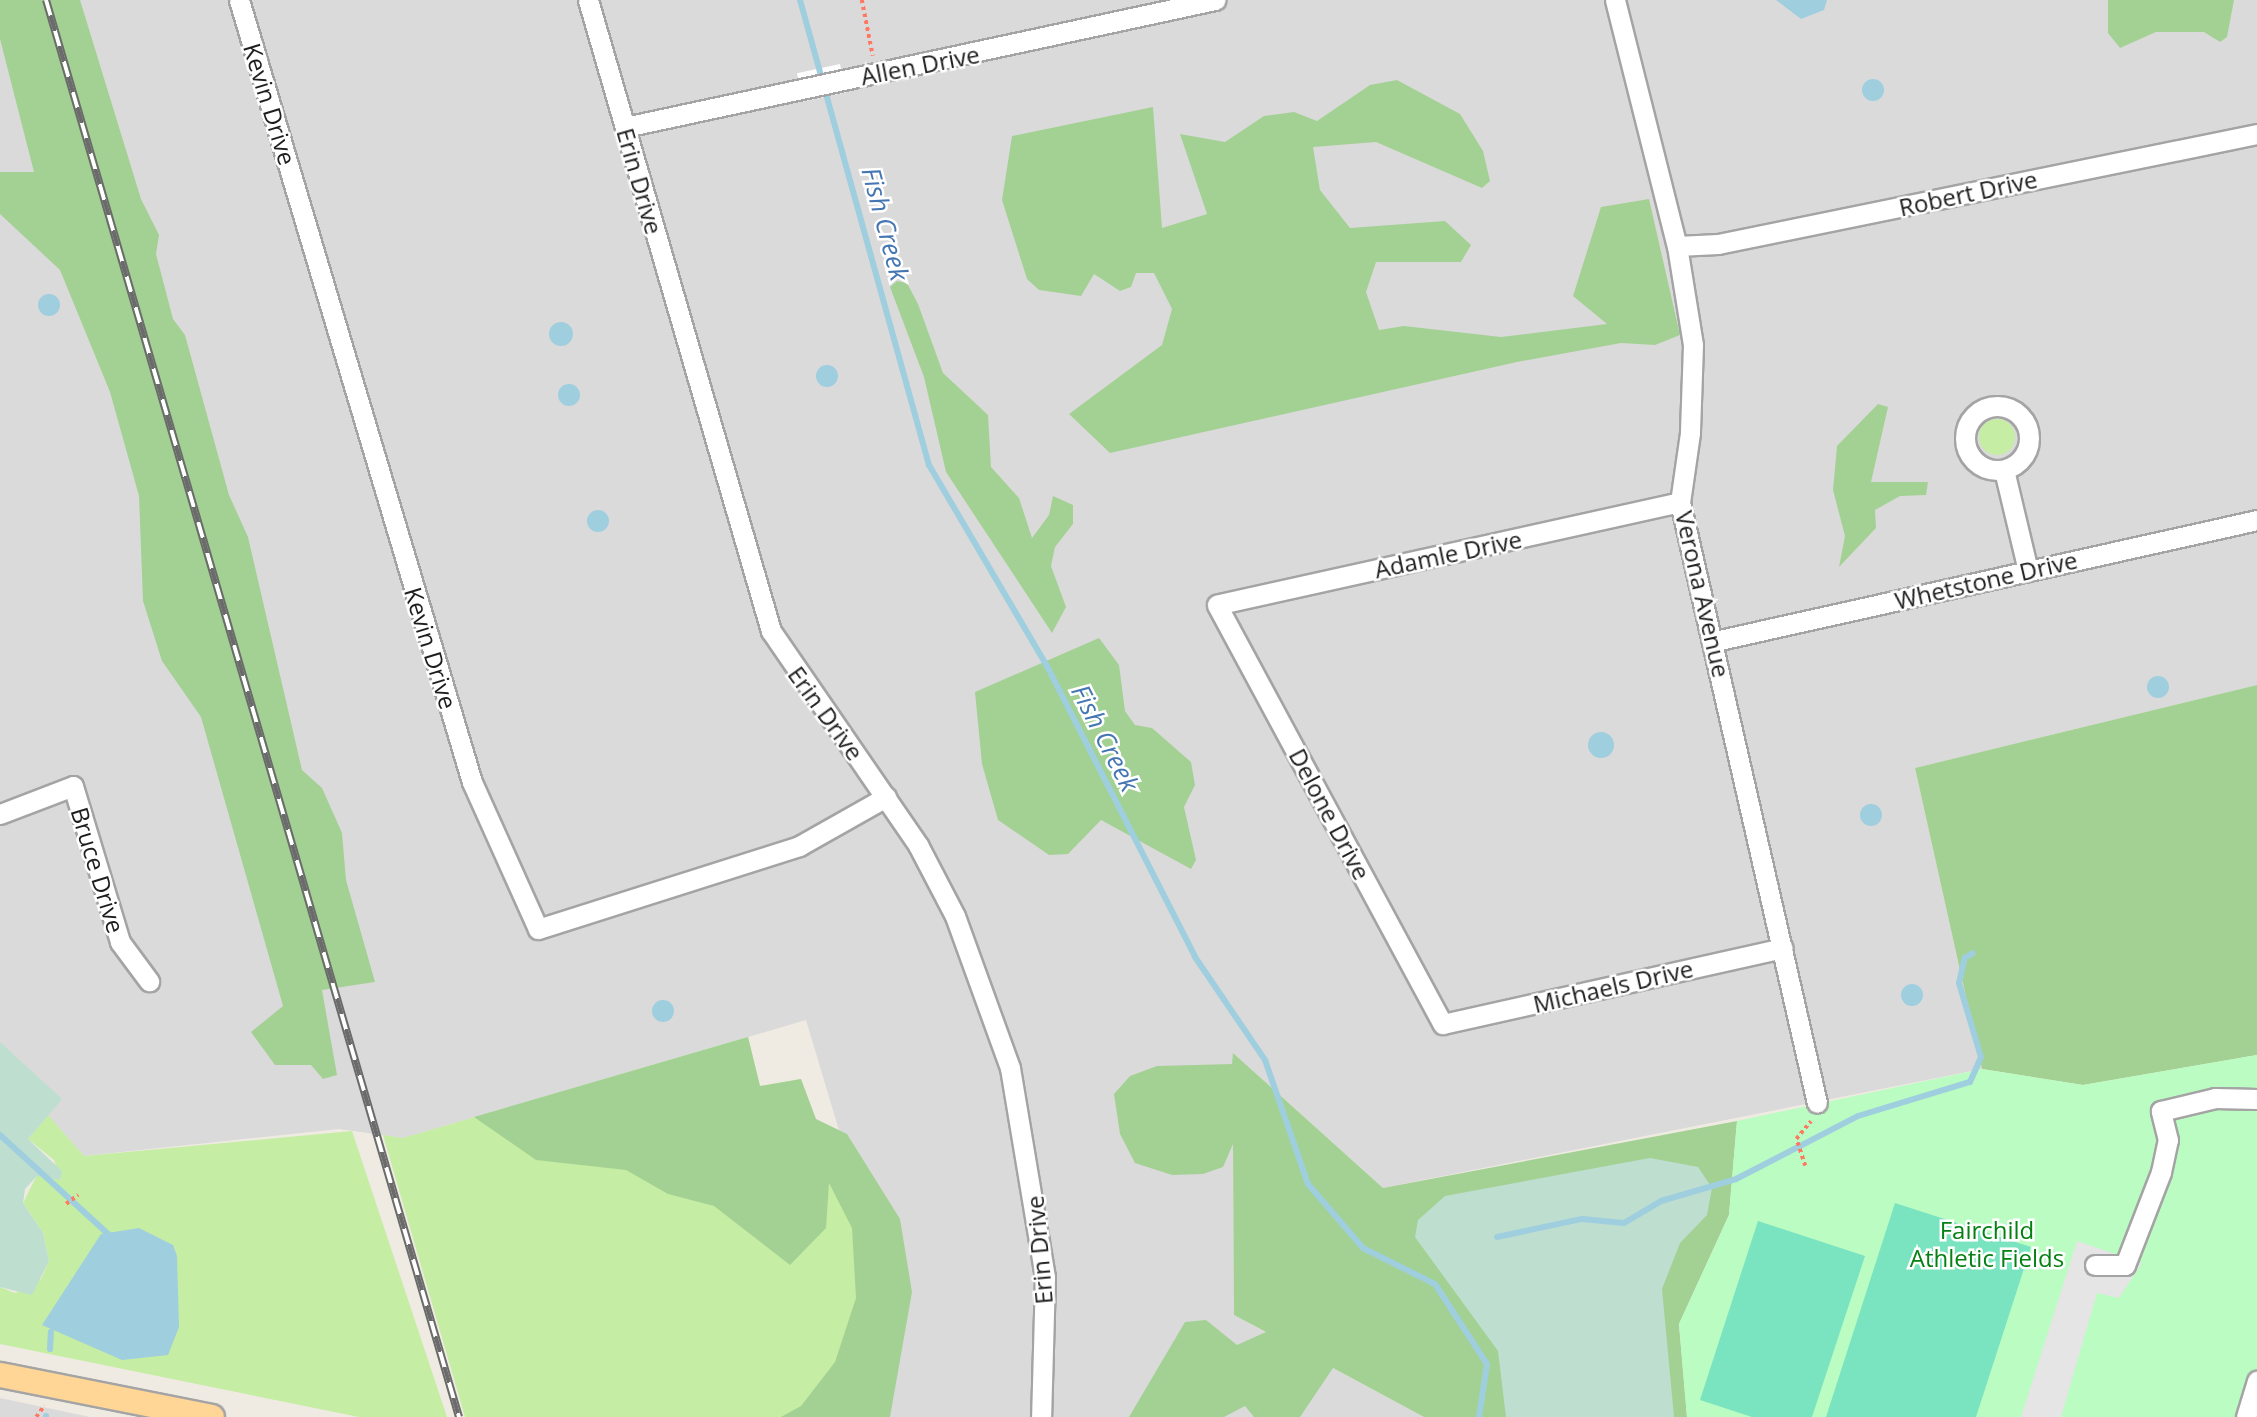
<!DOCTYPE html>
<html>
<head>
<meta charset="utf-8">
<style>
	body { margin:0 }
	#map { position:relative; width:2257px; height:1417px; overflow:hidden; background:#efebe2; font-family:"Open Sans",sans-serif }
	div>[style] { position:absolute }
	.residential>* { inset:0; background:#dbdada }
	.grass>* { inset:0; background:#c5eda4 }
	.round { border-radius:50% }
	.forest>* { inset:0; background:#a3d194 }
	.wetland>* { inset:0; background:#beded0 }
	.park>* { inset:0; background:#bbfcc3 }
	.pitch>* { inset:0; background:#7ae3bf }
	.parking>* { inset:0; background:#e5e5e5 }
	.water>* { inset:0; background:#9fcedf }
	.pier>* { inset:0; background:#fff; transform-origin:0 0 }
	.stream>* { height:6px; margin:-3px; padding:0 3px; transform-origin:3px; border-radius:3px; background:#9fcedf }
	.path>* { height:3.5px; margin-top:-1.75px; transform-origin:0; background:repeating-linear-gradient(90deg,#ff7962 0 3.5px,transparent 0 7px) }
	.roads { filter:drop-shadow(2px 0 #a4a4a4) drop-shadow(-2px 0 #a4a4a4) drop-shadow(0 2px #a4a4a4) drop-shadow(0 -2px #a4a4a4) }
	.minor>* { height:19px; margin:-9.5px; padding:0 9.5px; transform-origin:9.5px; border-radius:9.5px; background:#fff }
	.minor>.ring { margin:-9.5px; padding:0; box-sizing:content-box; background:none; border:19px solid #fff; border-radius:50% }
	.major>* { height:24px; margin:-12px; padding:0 12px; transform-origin:12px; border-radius:12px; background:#ffd696 }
	.rail>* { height:8px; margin-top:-4px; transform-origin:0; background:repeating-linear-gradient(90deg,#fff 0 16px,#6b6b6b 0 32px); box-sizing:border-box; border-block:2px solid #6b6b6b }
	span { translate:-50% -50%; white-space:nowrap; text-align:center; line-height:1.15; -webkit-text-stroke:5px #fff; paint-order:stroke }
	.street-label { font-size:24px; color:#1d1d1d }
	.park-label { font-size:24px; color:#058114 }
	.water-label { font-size:26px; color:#4476b2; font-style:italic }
</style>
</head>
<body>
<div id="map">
	<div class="residential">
		<i style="clip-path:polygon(0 0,2257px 0,2257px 685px,1915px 768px,1982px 1069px,1383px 1188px,1233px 1053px,1234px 1315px,1424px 1417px,873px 1417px,890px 1301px,806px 1020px,403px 1138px,339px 1129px,84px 1156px,0 1062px)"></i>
		<i style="clip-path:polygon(0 1398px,38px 1406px,90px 1417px,0 1417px)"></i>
	</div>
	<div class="grass">
		<i class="round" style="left:1979px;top:419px;width:36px;height:36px"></i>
		<i style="clip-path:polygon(748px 1037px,760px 1086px,801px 1079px,827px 1165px,849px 1164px,873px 1417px,465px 1417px,383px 1135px,403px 1138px)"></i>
		<i style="clip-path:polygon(48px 1115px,84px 1156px,352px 1131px,447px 1417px,359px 1417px,0 1344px,0 1287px,15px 1293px,41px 1279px,49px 1261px,43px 1233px,23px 1203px,37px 1175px,61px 1180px,54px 1160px,28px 1139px)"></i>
	</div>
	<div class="forest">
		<i style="clip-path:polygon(0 0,80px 0,141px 199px,159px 235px,156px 254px,173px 319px,185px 335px,229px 495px,248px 537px,302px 770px,322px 788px,342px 833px,346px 880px,375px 982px,322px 990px,337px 1075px,323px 1079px,311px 1065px,275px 1065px,251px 1032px,283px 1006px,201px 717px,162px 661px,143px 601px,139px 496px,110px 392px,60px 270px,0 214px,0 172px,34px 172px,0 39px)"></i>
		<i style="clip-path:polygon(2108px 0,2234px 0,2227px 37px,2220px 42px,2204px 32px,2156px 32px,2120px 48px,2108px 33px)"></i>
		<i style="clip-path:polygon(1397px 80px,1460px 114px,1483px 151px,1490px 181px,1482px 188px,1376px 142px,1313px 147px,1320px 190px,1350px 228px,1445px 221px,1471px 245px,1461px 262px,1376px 262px,1366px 292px,1379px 330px,1404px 326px,1501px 337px,1607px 324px,1573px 296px,1601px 207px,1649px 199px,1680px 335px,1655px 345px,1621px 343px,1517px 362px,1110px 453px,1069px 414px,1162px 345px,1172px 309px,1154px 273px,1136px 273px,1131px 287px,1120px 291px,1094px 274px,1081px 296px,1039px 290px,1027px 279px,1002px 200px,1012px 136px,1153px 107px,1162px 228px,1207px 214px,1180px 134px,1225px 142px,1264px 116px,1294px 112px,1317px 121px,1370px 85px)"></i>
		<i style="clip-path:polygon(897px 281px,907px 283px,918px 304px,943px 373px,988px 415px,991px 467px,1019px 498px,1032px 538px,1049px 515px,1053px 496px,1073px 505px,1073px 524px,1055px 547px,1051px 566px,1066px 607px,1052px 633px,946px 472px,924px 377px,890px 287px)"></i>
		<i style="clip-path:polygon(1878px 404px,1888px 407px,1871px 482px,1928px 482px,1926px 495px,1900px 496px,1875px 510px,1876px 528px,1839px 567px,1845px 536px,1833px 490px,1837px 446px)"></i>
		<i style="clip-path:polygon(1099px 638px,1119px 665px,1125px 711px,1135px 725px,1152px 728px,1191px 762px,1195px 785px,1184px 807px,1196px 860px,1191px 869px,1101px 820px,1068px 854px,1049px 855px,998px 820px,982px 764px,975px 692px)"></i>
		<i style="clip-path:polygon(2257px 685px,2257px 1055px,2083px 1085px,1982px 1069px,1915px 768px)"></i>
		<i style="clip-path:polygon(748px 1037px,760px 1086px,801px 1079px,816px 1119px,847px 1134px,900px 1219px,912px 1292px,890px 1417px,781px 1417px,801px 1406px,835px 1362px,856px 1298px,852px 1228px,829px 1183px,826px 1228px,790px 1265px,714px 1206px,668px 1194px,626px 1170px,536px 1160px,474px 1117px)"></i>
		<i style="clip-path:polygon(1233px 1053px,1383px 1188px,1737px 1121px,1729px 1215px,1679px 1324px,1687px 1417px,1424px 1417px,1333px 1368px,1300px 1417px,1254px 1417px,1245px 1406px,1224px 1417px,1129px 1417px,1185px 1322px,1206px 1320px,1237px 1345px,1266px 1332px,1234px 1315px,1233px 1144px,1223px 1167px,1203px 1174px,1172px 1175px,1135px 1163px,1120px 1134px,1114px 1094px,1130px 1076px,1157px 1066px,1232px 1064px)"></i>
	</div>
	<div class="wetland">
		<i style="clip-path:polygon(0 1042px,62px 1099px,28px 1139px,62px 1171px,60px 1180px,37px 1176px,25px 1189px,23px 1203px,43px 1233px,49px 1261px,32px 1295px,0 1287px)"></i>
		<i style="clip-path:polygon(1650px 1158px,1698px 1167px,1712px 1188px,1707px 1215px,1680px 1243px,1662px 1289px,1674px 1417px,1506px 1417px,1498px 1351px,1415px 1237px,1418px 1220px,1445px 1196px)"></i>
	</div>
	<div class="park">
		<i style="clip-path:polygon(2257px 1055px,2257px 1417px,1687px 1417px,1679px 1324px,1729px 1215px,1737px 1121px,1982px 1069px,2083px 1085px)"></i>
	</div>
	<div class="pitch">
		<i style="clip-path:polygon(1895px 1203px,2031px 1247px,1976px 1417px,1826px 1417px)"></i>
		<i style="clip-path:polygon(1758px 1221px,1865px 1256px,1812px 1417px,1752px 1417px,1700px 1400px)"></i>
	</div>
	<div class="parking">
		<i style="clip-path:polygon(2077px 1241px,2142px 1263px,2119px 1298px,2097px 1293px,2061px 1417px,2021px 1417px)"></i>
	</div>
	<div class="water">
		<i style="clip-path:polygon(1776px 0,1827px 0,1824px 10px,1801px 19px)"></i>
		<i class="round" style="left:1862px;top:79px;width:22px;height:22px"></i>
		<i class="round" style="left:38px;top:294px;width:22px;height:22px"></i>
		<i class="round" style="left:549px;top:322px;width:24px;height:24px"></i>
		<i class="round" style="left:816px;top:365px;width:22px;height:22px"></i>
		<i class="round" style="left:558px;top:384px;width:22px;height:22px"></i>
		<i class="round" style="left:587px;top:510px;width:22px;height:22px"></i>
		<i class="round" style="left:2147px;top:676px;width:22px;height:22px"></i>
		<i class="round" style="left:1588px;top:732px;width:26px;height:26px"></i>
		<i class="round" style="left:1860px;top:804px;width:22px;height:22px"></i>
		<i class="round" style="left:1901px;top:984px;width:22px;height:22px"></i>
		<i class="round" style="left:652px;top:1000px;width:22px;height:22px"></i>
		<i style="clip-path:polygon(139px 1228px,173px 1245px,177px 1256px,179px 1327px,168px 1355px,122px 1360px,42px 1325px,101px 1234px)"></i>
	</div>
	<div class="pier">
		<i style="left:840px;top:64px;width:29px;height:44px;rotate:78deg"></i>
	</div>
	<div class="stream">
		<i style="left:800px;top:0;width:483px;rotate:74.5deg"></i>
		<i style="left:929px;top:465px;width:235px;rotate:59.6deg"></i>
		<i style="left:1048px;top:668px;width:324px;rotate:63deg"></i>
		<i style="left:1195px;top:957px;width:125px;rotate:55.8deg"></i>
		<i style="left:1265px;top:1060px;width:131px;rotate:70.9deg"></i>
		<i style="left:1308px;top:1184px;width:84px;rotate:49.3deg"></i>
		<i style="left:1363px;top:1248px;width:80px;rotate:26.6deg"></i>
		<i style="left:1435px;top:1284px;width:95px;rotate:57deg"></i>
		<i style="left:1487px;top:1364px;width:54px;rotate:98.6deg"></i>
		<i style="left:0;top:1135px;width:147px;rotate:42.5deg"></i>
		<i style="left:1497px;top:1237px;width:87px;rotate:-12deg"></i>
		<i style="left:1582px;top:1219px;width:42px;rotate:5.4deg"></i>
		<i style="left:1624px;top:1223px;width:43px;rotate:-30.7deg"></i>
		<i style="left:1661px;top:1201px;width:78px;rotate:-16.3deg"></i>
		<i style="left:1736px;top:1179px;width:137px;rotate:-27.3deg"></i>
		<i style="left:1858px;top:1116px;width:117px;rotate:-16.9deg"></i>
		<i style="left:1970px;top:1082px;width:27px;rotate:-66deg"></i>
		<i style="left:1981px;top:1057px;width:77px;rotate:-106.6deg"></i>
		<i style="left:1959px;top:983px;width:26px;rotate:-77deg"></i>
		<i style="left:1965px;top:958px;width:9px;rotate:-32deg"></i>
		<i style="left:50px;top:1349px;width:17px;rotate:-87deg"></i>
		<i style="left:46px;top:1417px;width:1px;rotate:-90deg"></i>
	</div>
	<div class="path">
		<i style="left:862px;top:0;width:57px;rotate:78.9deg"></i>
		<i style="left:1805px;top:1166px;width:28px;rotate:-108deg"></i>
		<i style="left:1796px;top:1139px;width:23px;rotate:-50deg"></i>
		<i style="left:66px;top:1204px;width:15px;rotate:-37deg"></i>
		<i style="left:36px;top:1417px;width:14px;rotate:-54deg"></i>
	</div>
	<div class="roads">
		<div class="minor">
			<i style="left:239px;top:0;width:816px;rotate:73.41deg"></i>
			<i style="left:472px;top:782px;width:161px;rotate:65.8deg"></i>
			<i style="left:538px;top:929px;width:274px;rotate:-17.6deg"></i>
			<i style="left:799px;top:846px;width:100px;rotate:-29.4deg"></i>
			<i style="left:588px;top:0;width:657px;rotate:73.83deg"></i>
			<i style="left:771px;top:631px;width:260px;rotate:55.5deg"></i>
			<i style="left:918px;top:845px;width:80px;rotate:62.5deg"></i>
			<i style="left:955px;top:916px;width:162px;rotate:70.1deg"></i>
			<i style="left:1010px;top:1068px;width:212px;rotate:80.5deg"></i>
			<i style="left:1045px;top:1277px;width:140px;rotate:91.6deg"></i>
			<i style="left:1615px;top:0;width:254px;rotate:75.9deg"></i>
			<i style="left:1677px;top:246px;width:100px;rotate:80.8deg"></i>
			<i style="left:1693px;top:345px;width:88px;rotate:92deg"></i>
			<i style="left:1690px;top:433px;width:70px;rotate:98.2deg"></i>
			<i style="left:1680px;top:502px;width:616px;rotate:77.16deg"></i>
			<i style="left:625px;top:127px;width:604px;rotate:-12.15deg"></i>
			<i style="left:1677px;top:246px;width:41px;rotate:-2.8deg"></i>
			<i style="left:1718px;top:244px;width:550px;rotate:-11.53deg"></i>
			<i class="ring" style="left:1965px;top:406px;width:45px;height:45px"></i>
			<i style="left:2004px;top:470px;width:104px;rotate:76.6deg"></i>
			<i style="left:1680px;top:502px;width:474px;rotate:167.5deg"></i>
			<i style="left:1217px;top:605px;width:476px;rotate:61.7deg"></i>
			<i style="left:1443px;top:1024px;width:348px;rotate:-12.6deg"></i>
			<i style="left:1715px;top:641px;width:555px;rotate:-12.58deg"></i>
			<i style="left:0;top:814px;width:78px;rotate:-21deg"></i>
			<i style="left:73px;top:786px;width:163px;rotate:73.2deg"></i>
			<i style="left:120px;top:942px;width:49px;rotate:53.4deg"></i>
			<i style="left:2095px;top:1265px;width:30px"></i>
			<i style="left:2125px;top:1265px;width:100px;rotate:-68.8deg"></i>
			<i style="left:2161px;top:1172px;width:33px;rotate:-78deg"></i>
			<i style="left:2168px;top:1140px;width:30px;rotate:-104deg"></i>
			<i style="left:2161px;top:1111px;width:56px;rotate:-13.5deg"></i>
			<i style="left:2215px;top:1098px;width:42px;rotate:1.4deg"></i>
			<i style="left:2246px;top:1417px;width:38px;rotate:-73deg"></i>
		</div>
		<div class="major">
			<i style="left:0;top:1375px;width:216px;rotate:11.2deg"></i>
		</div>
	</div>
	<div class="rail">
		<i style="left:46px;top:0;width:1476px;rotate:73.75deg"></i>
	</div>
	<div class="street-label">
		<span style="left:920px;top:65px;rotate:-11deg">Allen Drive</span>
		<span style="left:270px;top:104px;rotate:73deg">Kevin Drive</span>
		<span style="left:640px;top:181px;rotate:74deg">Erin Drive</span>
		<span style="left:1968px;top:193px;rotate:-12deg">Robert Drive</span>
		<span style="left:1448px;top:554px;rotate:-12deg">Adamle Drive</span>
		<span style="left:1986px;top:580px;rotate:-13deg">Whetstone Drive</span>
		<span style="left:1703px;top:594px;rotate:77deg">Verona Avenue</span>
		<span style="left:431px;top:648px;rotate:73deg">Kevin Drive</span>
		<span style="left:826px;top:713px;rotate:54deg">Erin Drive</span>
		<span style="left:1330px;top:814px;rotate:62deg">Delone Drive</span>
		<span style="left:98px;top:870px;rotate:73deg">Bruce Drive</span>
		<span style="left:1613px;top:986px;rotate:-13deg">Michaels Drive</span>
		<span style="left:1039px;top:1250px;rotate:-95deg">Erin Drive</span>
	</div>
	<div class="park-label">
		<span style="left:1987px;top:1244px">Fairchild<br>Athletic Fields</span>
	</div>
	<div class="water-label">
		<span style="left:885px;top:224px;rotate:75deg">Fish Creek</span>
		<span style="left:1105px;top:738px;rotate:63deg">Fish Creek</span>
	</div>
</div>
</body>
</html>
